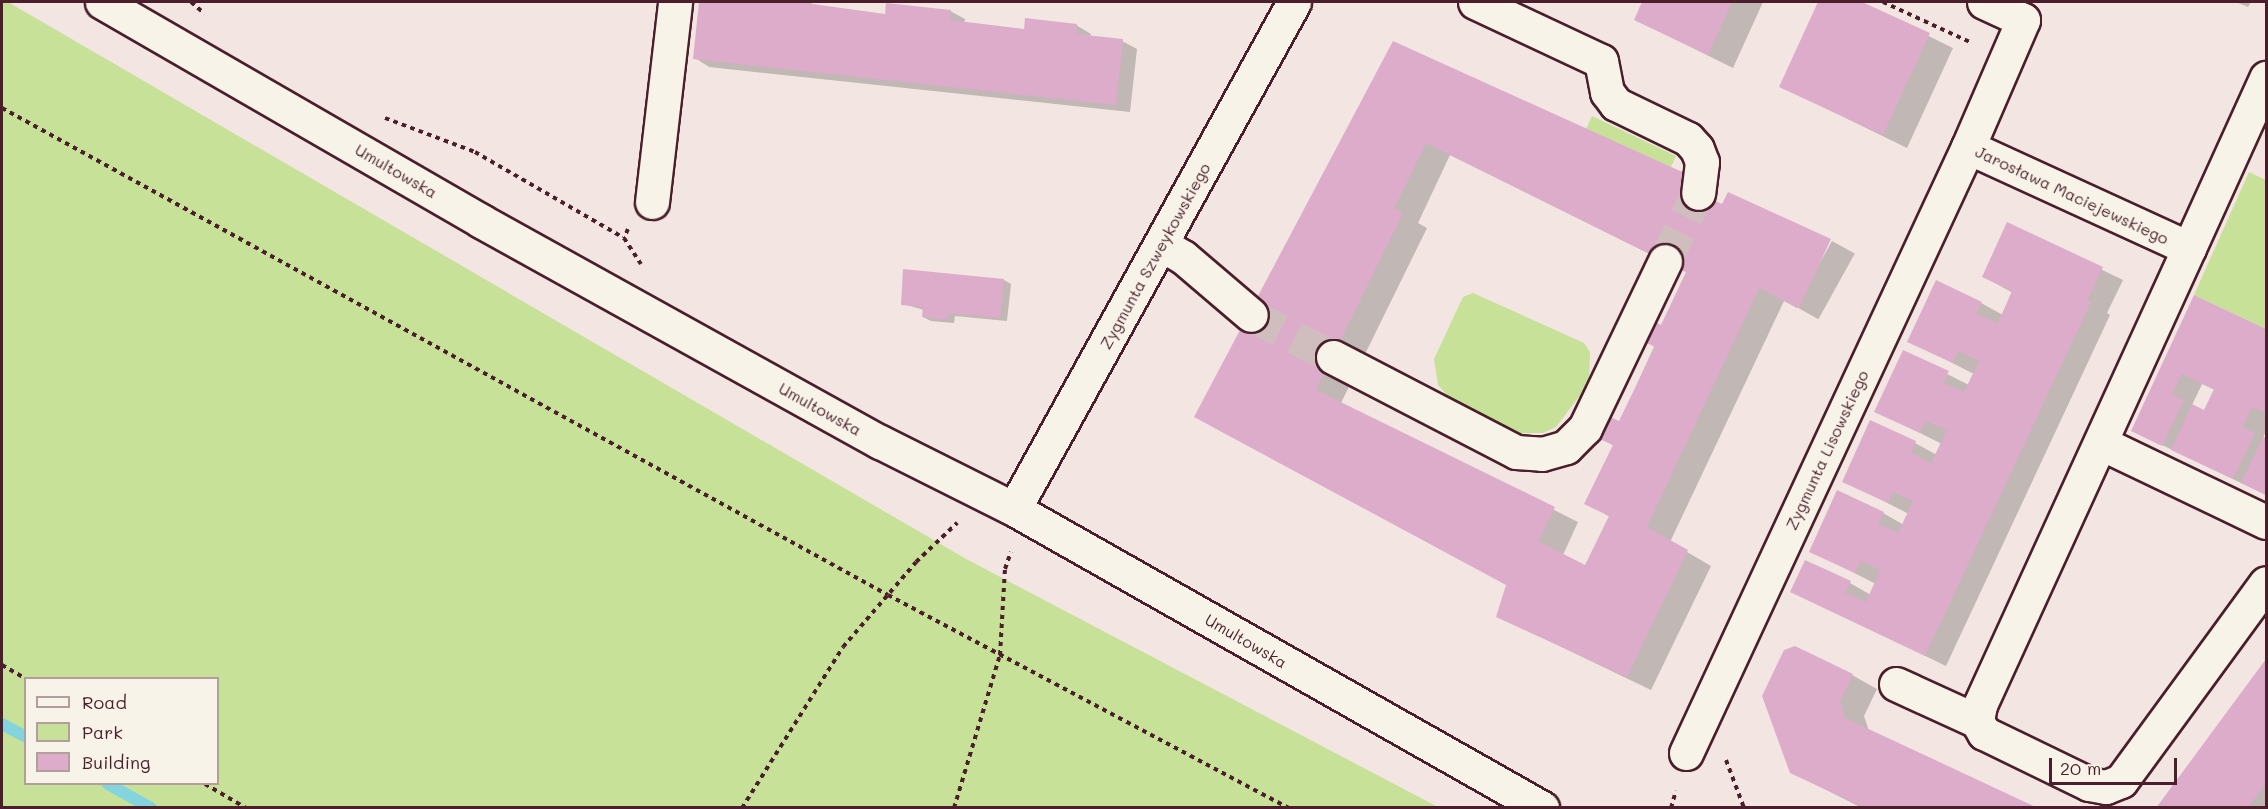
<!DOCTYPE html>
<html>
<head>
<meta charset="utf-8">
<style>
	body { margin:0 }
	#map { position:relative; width:2268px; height:809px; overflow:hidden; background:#f2e5e2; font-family:Mali,sans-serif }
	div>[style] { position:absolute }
	.green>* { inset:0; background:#c7e198 }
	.shadow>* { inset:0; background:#0003; transform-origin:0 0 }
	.stream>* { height:12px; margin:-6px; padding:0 6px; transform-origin:6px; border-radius:6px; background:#84d4de }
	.building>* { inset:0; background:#ddaccb }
	.minor-tunnel>* { height:33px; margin-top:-16.5px; transform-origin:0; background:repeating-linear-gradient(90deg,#d0bdbd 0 33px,transparent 0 49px) }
	.path>* { height:4px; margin-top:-2px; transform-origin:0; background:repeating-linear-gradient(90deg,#4a1f2b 0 4.5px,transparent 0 9px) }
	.roads { filter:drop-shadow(2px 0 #4a1f2b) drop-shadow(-2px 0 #4a1f2b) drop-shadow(0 2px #4a1f2b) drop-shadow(0 -2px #4a1f2b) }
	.minor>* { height:33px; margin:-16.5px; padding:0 16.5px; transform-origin:16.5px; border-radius:16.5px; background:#f7f3e8 }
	span { translate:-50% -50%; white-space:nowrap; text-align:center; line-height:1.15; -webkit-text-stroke:5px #f7f3e8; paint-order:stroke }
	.street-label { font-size:16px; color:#4a1f2b }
	.frame { position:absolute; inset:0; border:3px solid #4a1f2b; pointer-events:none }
	.legend { position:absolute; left:24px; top:677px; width:195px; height:108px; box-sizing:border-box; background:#f7f3e8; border:2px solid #b29e9c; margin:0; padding:8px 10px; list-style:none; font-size:18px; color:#4a1f2b }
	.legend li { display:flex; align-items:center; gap:12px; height:30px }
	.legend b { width:30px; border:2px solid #b29e9c }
	.scale { position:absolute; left:2049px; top:758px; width:128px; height:27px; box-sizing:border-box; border:3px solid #4a1f2b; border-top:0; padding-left:8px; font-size:18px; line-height:21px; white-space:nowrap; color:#4a1f2b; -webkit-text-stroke:4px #f7f3e8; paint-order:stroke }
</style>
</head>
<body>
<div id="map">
	<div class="green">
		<i style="clip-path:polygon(evenodd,2px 2px,8px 2px,968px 560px,1438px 807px,2px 807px,2px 2px,26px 678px,218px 678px,218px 784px,26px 784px,26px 678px)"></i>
		<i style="clip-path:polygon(1592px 116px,1676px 156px,1671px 167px,1586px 129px)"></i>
		<i style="clip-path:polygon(2249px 172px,2266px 180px,2266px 329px,2194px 295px)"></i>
		<i style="clip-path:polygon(1473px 293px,1584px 343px,1590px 352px,1589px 376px,1580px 395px,1556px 427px,1543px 433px,1515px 433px,1452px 400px,1438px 385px,1434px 359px,1463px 297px)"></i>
	</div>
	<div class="shadow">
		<i style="clip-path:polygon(701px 2px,809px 2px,818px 7px,886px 15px,950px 11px,965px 19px,964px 24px,1026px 30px,1076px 25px,1091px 34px,1090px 37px,1122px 41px,1137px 49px,1130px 112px,709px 67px,695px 58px)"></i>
		<i style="clip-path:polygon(1644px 2px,1763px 2px,1733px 68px,1636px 20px)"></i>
		<i style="clip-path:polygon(1820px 2px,1859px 2px,1953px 48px,1907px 148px,1780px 86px)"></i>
		<i style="clip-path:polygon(2236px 2px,2251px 2px,2248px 7px)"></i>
		<i style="clip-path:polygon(evenodd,1394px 43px,1723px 206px,1829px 240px,1797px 308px,1784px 301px,1670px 542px,1711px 566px,1651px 690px,1497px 616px,1508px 585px,1221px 431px,1394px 43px,1450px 155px,1688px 273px,1619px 423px,1599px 437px,1614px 446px,1586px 503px,1610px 517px,1586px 567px,1563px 555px,1578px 522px,1341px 403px,1427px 228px,1418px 223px,1450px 155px)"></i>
		<i style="clip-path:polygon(2007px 224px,2123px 280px,2107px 313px,2110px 315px,1946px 666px,1792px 591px,1850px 583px,1871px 595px,1876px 584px,1811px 551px,1883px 513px,1904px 525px,1909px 514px,1844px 481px,1915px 443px,1937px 455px,1942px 444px,1876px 411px,1903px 352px,1969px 385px,1974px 374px,1909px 341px,1981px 303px,2003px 315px,2013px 293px,1984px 277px)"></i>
		<i style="left:1832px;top:241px;width:26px;height:75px;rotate:29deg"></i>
		<i style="clip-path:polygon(905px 271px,1004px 280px,1011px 284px,1007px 321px,955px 316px,954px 323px,931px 321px,923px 317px,924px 310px,903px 304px)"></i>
		<i style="clip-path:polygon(evenodd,2195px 297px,2266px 331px,2266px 431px,2263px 438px,2266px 440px,2266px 495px,2133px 431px,2195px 297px,2202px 384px,2215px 390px,2205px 412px,2192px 405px,2202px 384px)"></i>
		<i style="clip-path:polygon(2266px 662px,2266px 808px,2158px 808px)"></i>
		<i style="clip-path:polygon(1852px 675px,1877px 689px,1864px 716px,1869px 731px,2034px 808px,1862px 808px,1791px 772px)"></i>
	</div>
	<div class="stream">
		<i style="left:2px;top:724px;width:27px;rotate:28deg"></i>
		<i style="left:108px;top:784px;width:49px;rotate:29.2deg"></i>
	</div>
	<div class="building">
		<i style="clip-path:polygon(699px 2px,798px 2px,885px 14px,886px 3px,951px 10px,950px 20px,1024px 29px,1025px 18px,1077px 24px,1076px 34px,1123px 39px,1116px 105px,693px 59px)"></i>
		<i style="clip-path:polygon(1642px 2px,1732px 2px,1708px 55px,1634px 20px)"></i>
		<i style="clip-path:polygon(1818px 2px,1862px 2px,1930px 33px,1883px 135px,1779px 87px)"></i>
		<i style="clip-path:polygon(evenodd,1393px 41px,1689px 175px,1684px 186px,1722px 204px,1728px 192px,1831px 239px,1799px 308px,1759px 288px,1647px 527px,1688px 550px,1627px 677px,1496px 617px,1506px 585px,1194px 417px,1393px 41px,1426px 143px,1686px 272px,1661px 325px,1649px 318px,1639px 339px,1655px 347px,1619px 421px,1608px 416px,1597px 438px,1613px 445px,1584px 504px,1609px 516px,1585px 565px,1538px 541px,1555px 507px,1316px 390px,1403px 213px,1394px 209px,1426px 143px)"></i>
		<i style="clip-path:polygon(2007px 222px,2103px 267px,2087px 301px,2091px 302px,1925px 656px,1790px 592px,1805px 560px,1851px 581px,1845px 593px,1866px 602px,1880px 570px,1861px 561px,1855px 573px,1809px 552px,1837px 490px,1884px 512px,1878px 524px,1898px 533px,1913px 501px,1893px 492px,1888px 503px,1842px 482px,1870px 420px,1916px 441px,1911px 453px,1931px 463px,1947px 430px,1926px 421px,1920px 433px,1874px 412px,1903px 350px,1949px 371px,1943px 383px,1964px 392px,1979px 361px,1958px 351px,1953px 363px,1907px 342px,1936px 280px,1982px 302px,1976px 314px,1998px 323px,2012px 291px,1982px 277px)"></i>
		<i style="clip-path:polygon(903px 269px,1004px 279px,1000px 318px,948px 313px,947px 320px,922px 317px,923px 307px,901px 305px)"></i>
		<i style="clip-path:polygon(2194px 295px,2266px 329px,2266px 413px,2252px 407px,2242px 427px,2255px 433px,2233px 479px,2171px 450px,2192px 404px,2204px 410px,2214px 389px,2182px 374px,2172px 394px,2184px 400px,2162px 446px,2131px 431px)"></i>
		<i style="clip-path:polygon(2263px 437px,2266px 438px,2266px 495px,2241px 483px)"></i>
		<i style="clip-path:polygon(1795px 646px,1853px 674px,1840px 702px,1845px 718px,2038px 808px,1865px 808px,1790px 773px,1762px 696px,1784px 650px)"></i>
		<i style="clip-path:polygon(2266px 659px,2266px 782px,2248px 808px,2156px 808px)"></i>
	</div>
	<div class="minor-tunnel">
		<i style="left:1665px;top:261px;width:76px;rotate:-64.1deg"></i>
		<i style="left:1251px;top:315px;width:92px;rotate:27.1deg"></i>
	</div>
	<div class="path">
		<i style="left:191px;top:2px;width:18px;rotate:41deg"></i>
		<i style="left:1883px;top:2px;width:98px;rotate:24.7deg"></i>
		<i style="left:2px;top:108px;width:1011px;rotate:28.8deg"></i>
		<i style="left:888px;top:595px;width:454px;rotate:28deg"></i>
		<i style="left:385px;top:118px;width:96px;rotate:20.7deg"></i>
		<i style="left:475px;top:152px;width:172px;rotate:30deg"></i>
		<i style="left:628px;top:229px;width:10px;rotate:114deg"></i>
		<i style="left:624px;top:238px;width:31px;rotate:57deg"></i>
		<i style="left:2px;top:665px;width:28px;rotate:30deg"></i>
		<i style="left:1726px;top:760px;width:51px;rotate:69.4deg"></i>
		<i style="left:205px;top:784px;width:48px;rotate:30.3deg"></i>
		<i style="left:742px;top:808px;width:190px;rotate:-57.9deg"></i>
		<i style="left:843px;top:647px;width:112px;rotate:-49.3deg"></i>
		<i style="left:916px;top:562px;width:57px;rotate:-43.6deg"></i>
		<i style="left:954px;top:808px;width:160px;rotate:-73.3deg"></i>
		<i style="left:1000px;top:655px;width:86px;rotate:-86.7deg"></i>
		<i style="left:1005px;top:569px;width:18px;rotate:-71deg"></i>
		<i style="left:1671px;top:808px;width:18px;rotate:-74deg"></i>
	</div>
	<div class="roads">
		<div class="minor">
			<i style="left:102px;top:2px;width:438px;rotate:30deg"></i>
			<i style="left:481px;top:221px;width:456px;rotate:29deg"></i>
			<i style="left:880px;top:442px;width:150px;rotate:26.6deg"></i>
			<i style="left:1014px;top:509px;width:607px;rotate:29.52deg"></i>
			<i style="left:1475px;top:2px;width:139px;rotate:25.1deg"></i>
			<i style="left:1601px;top:61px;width:32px;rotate:79deg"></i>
			<i style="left:1607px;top:92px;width:15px;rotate:53deg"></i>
			<i style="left:1616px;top:104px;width:80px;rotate:25.9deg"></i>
			<i style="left:1688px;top:139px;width:13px;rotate:48deg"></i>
			<i style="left:1697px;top:149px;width:14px;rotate:69deg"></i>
			<i style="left:1702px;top:162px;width:31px;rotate:97deg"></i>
			<i style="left:1984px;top:2px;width:43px;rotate:24.8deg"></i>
			<i style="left:2023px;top:20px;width:138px;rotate:113.4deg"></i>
			<i style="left:1968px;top:147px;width:243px;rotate:24.6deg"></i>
			<i style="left:2189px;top:248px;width:187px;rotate:-65.6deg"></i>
			<i style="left:652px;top:202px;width:201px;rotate:-83.4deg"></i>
			<i style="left:1161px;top:244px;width:26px;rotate:31deg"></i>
			<i style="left:1183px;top:257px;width:89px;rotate:40.5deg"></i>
			<i style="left:2189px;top:248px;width:503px;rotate:114.58deg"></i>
			<i style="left:1980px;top:705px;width:16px;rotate:101deg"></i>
			<i style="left:1977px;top:721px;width:14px;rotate:60deg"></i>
			<i style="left:1984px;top:733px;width:117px;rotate:25.9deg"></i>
			<i style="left:2089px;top:784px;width:17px;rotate:10deg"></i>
			<i style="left:2106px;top:787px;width:16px;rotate:-22deg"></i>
			<i style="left:2121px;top:781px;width:245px;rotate:-53.8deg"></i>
			<i style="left:1333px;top:357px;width:206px;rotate:27.4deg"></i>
			<i style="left:1516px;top:452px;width:26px;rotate:4deg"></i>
			<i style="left:1542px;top:454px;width:25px;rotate:-16deg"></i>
			<i style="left:1566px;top:447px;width:27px;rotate:-45deg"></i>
			<i style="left:1585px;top:428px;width:185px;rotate:-64.4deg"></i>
			<i style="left:2101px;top:443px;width:183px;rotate:25.6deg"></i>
			<i style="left:1014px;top:509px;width:579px;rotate:-61.09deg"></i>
			<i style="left:1896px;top:684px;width:89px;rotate:24.6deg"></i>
			<i style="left:1686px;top:753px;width:668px;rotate:-65.05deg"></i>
		</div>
	</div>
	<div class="street-label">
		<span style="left:396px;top:171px;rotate:30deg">Umultowska</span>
		<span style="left:2072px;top:195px;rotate:25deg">Jarosława Maciejewskiego</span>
		<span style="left:1155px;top:256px;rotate:-61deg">Zygmunta Szweykowskiego</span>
		<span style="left:820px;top:409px;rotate:29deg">Umultowska</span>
		<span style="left:1827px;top:450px;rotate:-65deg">Zygmunta Lisowskiego</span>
		<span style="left:1246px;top:641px;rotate:30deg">Umultowska</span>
	</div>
	<div class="frame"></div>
	<ul class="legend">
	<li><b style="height:8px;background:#f7f3e8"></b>Road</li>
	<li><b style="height:16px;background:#c7e198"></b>Park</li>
	<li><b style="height:16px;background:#ddaccb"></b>Building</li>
	</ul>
	<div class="scale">20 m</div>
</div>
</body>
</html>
